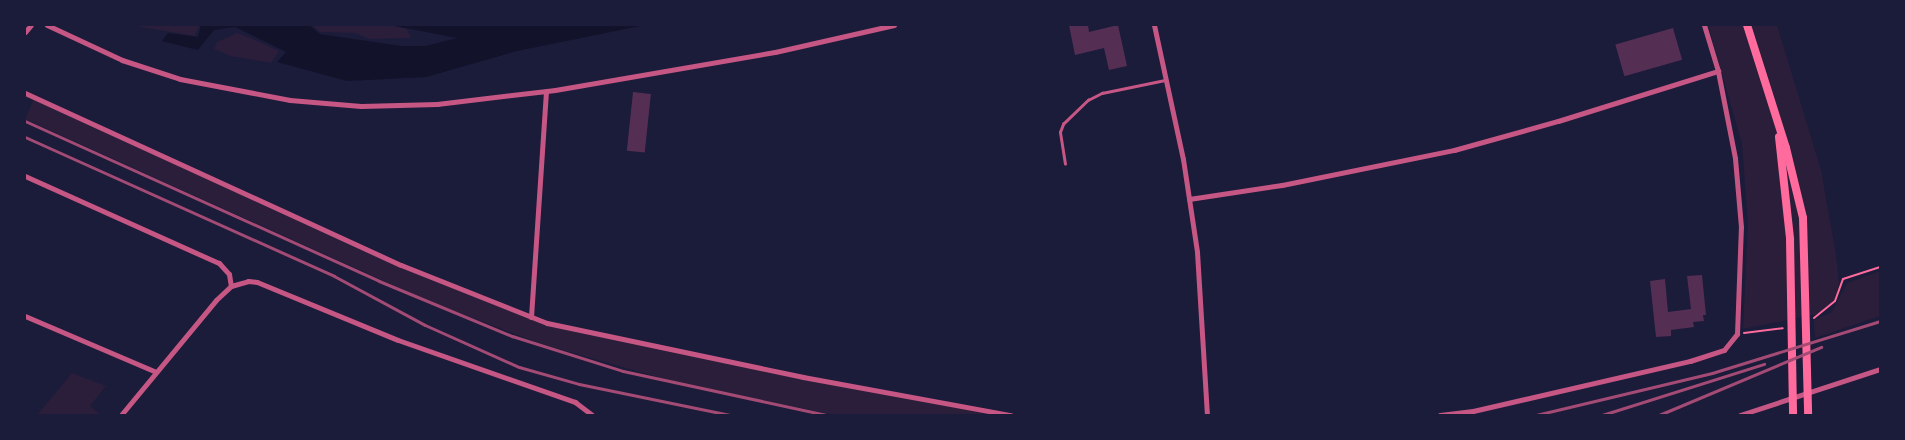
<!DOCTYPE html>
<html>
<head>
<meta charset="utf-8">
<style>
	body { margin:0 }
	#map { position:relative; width:1905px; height:440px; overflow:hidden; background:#1b1b3a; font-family:"PT Sans",sans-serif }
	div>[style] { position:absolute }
	.green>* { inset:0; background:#2a1e3b }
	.water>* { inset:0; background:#12122b }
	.building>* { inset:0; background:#542f53; transform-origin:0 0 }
	.path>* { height:2px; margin:-1px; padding:0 1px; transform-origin:1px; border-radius:1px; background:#ff6b9d }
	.service>* { height:2.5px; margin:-1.25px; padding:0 1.25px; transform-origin:1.25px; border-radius:1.25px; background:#c65784 }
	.minor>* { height:5px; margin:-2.5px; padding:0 2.5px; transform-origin:2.5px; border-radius:2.5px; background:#c65784 }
	.secondary>* { height:8px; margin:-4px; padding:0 4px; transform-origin:4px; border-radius:4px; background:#ff6b9d }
	.rail>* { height:3px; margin:-1.5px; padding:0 1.5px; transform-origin:1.5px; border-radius:1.5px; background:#a44b75 }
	span { translate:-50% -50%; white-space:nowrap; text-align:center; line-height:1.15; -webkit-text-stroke:4.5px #1b1b3a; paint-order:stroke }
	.frame { position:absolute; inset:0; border:26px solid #1b1b3a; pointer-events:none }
</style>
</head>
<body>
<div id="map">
	<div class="green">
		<i style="clip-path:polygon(129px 25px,199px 25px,199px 26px,195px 36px)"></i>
		<i style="clip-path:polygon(312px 25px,390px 25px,407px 29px,411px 38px,369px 39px,356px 33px,320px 32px)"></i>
		<i style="clip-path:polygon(1708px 25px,1777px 25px,1821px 170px,1836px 255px,1839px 284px,1835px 299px,1822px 313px,1743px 329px,1748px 224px,1742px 144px)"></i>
		<i style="clip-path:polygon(237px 33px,253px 39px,279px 51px,271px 63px,230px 56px,214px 49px,217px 42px)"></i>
		<i style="clip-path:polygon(34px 99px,260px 203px,524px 315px,669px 350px,1011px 415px,835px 415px,686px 385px,545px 345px,433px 303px,25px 119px)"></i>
		<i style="clip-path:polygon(1880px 271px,1880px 316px,1815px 338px,1814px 320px,1832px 312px,1847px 283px)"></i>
		<i style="clip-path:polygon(72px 373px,106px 386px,90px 406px,101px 415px,37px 415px)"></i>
	</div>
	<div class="water">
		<i style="clip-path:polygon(201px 25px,309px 25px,320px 34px,401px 46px,426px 46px,457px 38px,390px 25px,645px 25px,517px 51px,426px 77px,347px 81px,277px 62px,286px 52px,235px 27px,214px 30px,198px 50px,162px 41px,168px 33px,198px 37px)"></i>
	</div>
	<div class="building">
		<i style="clip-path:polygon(1069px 25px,1088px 25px,1089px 32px,1118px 25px,1127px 66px,1109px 70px,1104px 48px,1075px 55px)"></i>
		<i style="left:1673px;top:28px;width:33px;height:60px;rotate:74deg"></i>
		<i style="left:633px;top:92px;width:18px;height:59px;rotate:6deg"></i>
		<i style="clip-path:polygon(1702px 275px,1706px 315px,1703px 315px,1704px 321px,1693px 322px,1694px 327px,1671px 330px,1671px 336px,1656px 337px,1650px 281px,1665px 279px,1668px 312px,1691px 309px,1687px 276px)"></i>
	</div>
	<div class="path">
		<i style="left:1814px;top:318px;width:27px;rotate:-39deg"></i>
		<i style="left:1835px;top:301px;width:23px;rotate:-70deg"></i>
		<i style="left:1843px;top:279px;width:39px;rotate:-18deg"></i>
		<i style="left:1744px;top:333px;width:39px;rotate:-7deg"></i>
	</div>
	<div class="service">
		<i style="left:1065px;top:164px;width:32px;rotate:-99deg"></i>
		<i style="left:1060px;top:132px;width:9px;rotate:-69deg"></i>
		<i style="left:1063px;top:124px;width:35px;rotate:-44deg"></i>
		<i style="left:1088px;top:100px;width:16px;rotate:-27deg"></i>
		<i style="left:1102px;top:93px;width:64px;rotate:-11.7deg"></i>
	</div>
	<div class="minor">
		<i style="left:47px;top:25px;width:83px;rotate:25deg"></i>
		<i style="left:122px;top:60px;width:61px;rotate:18.1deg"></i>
		<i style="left:180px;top:79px;width:112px;rotate:10.8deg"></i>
		<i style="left:290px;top:100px;width:71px;rotate:4.8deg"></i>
		<i style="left:361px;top:106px;width:76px;rotate:-1.5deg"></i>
		<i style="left:437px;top:104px;width:119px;rotate:-6.8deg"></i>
		<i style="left:555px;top:90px;width:223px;rotate:-9.8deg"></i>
		<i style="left:775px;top:52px;width:122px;rotate:-12.8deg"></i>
		<i style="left:1154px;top:25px;width:137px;rotate:77.8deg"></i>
		<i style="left:1183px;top:159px;width:94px;rotate:81.4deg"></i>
		<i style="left:1197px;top:252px;width:163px;rotate:86.5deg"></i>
		<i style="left:25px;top:32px;width:9px;rotate:-49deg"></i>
		<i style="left:25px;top:93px;width:413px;rotate:24.6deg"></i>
		<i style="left:401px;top:265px;width:157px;rotate:21.7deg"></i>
		<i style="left:547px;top:323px;width:262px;rotate:11.9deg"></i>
		<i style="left:803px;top:377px;width:211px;rotate:10.4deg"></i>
		<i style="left:25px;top:176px;width:213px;rotate:24.2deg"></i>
		<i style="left:219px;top:263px;width:15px;rotate:48deg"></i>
		<i style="left:229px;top:274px;width:12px;rotate:81deg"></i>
		<i style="left:1189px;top:199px;width:94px;rotate:-8.6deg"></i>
		<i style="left:1282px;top:185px;width:176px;rotate:-11.5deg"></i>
		<i style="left:1454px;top:150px;width:108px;rotate:-15.6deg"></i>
		<i style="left:1558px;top:121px;width:168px;rotate:-17.4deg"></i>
		<i style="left:25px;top:316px;width:142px;rotate:23.1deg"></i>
		<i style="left:531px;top:317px;width:226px;rotate:-86.2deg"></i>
		<i style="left:121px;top:415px;width:149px;rotate:-50.4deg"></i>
		<i style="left:216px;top:300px;width:21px;rotate:-43deg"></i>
		<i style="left:231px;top:286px;width:18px;rotate:-16deg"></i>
		<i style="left:248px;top:281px;width:9px;rotate:6deg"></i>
		<i style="left:257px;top:282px;width:152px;rotate:22.4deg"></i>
		<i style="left:398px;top:340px;width:188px;rotate:19.3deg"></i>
		<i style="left:575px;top:402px;width:21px;rotate:37deg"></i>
		<i style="left:1440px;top:415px;width:33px;rotate:-7deg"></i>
		<i style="left:1473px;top:411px;width:223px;rotate:-13deg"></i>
		<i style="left:1690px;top:361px;width:36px;rotate:-18deg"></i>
		<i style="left:1724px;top:350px;width:21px;rotate:-51deg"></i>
		<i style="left:1737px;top:334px;width:107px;rotate:-87.9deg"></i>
		<i style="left:1741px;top:227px;width:69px;rotate:-95deg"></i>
		<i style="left:1735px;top:158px;width:89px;rotate:-101.1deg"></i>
		<i style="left:1718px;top:71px;width:48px;rotate:-106.9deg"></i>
		<i style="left:1740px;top:415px;width:147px;rotate:-18.2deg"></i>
	</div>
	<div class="secondary">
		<i style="left:1747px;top:25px;width:129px;rotate:72.4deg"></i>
		<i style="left:1786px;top:148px;width:72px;rotate:76.3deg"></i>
		<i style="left:1803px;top:218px;width:197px;rotate:88.5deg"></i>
		<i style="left:1779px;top:137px;width:103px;rotate:83.8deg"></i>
		<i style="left:1790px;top:239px;width:176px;rotate:89deg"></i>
	</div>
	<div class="rail">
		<i style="left:25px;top:121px;width:388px;rotate:24.3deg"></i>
		<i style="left:379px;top:281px;width:144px;rotate:22.5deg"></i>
		<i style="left:512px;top:336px;width:116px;rotate:17.5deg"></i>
		<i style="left:623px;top:371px;width:208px;rotate:12.2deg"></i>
		<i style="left:25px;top:137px;width:339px;rotate:24.2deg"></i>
		<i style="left:334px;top:276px;width:103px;rotate:28.3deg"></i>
		<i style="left:425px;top:325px;width:103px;rotate:24.1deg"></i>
		<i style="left:519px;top:367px;width:62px;rotate:15.8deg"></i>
		<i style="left:579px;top:384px;width:154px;rotate:11.6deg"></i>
		<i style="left:1536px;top:415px;width:181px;rotate:-13.4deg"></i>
		<i style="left:1712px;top:373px;width:176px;rotate:-17.2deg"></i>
		<i style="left:1602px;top:415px;width:170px;rotate:-17.5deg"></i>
		<i style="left:1659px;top:415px;width:176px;rotate:-22.8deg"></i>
	</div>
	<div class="frame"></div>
</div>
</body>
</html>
